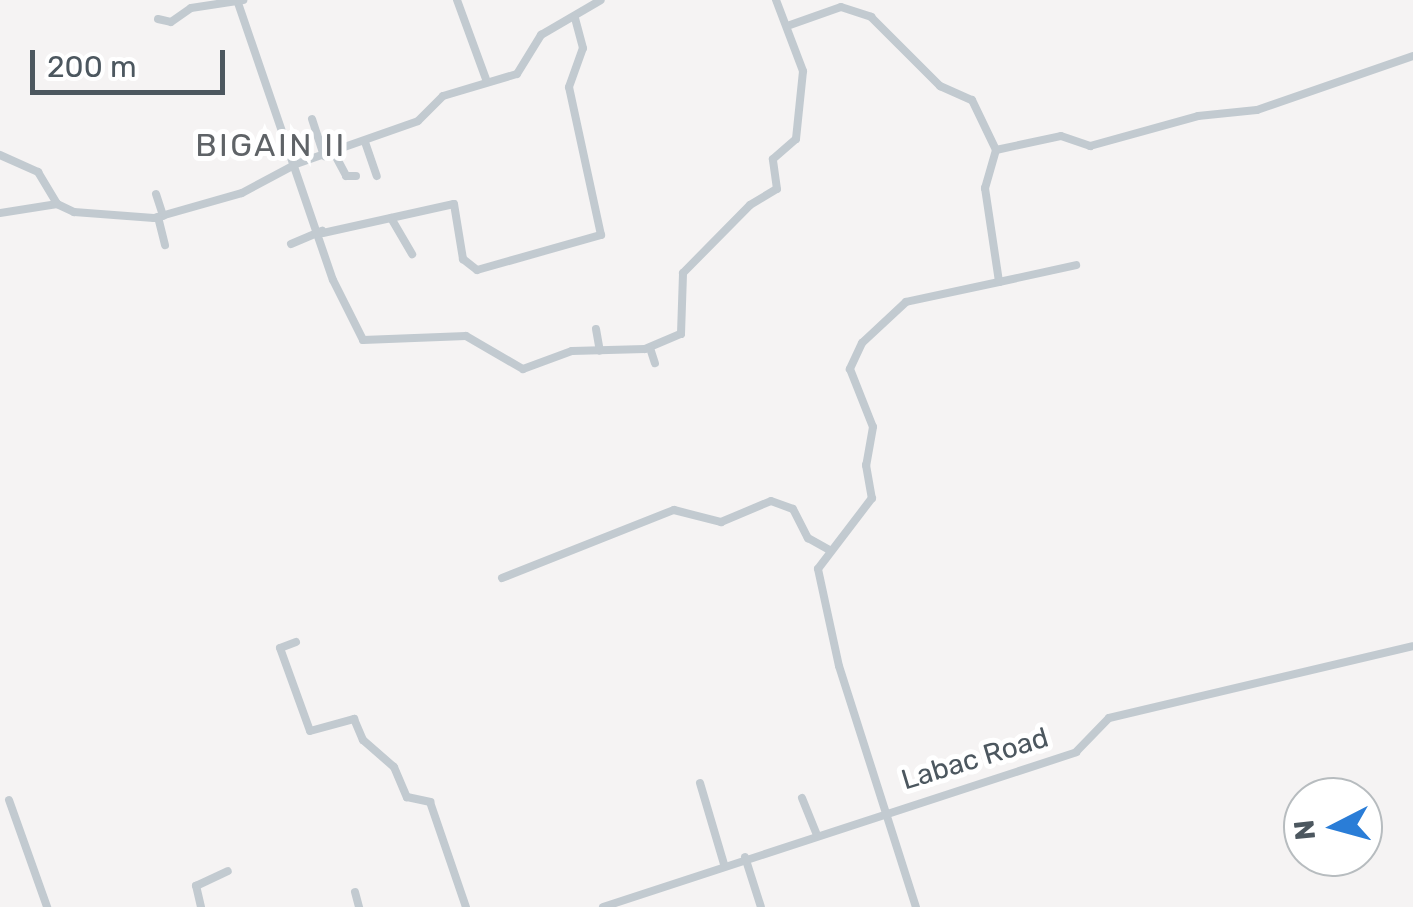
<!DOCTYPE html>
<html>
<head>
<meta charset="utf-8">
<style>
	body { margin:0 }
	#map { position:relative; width:1413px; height:907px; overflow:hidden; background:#f5f3f3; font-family:Rubik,sans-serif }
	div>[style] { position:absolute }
	.minor>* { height:8px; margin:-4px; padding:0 4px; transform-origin:4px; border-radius:4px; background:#c2cad0 }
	span { translate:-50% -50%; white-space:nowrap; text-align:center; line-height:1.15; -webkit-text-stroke:10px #fff; paint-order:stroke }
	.street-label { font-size:28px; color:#4c575f }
	.quarter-label { font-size:32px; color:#5f6367; letter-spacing:2.5px }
	.north { position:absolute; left:1283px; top:777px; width:100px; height:100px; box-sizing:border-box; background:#fff; border:2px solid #b7bcbf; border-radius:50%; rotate:264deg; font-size:28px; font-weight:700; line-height:40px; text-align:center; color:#4c575f }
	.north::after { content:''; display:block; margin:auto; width:35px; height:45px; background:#2a7dd7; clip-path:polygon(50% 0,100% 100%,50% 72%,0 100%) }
	.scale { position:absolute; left:30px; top:50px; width:195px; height:45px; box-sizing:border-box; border:5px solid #4c575f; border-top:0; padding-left:12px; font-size:30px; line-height:35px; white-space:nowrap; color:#4c575f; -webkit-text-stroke:8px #fff; paint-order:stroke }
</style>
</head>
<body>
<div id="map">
	<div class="minor">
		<i style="left:237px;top:0;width:296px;rotate:71.1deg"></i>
		<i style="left:333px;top:280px;width:67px;rotate:63.4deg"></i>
		<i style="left:363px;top:340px;width:103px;rotate:-2.2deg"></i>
		<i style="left:466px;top:336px;width:66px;rotate:30.1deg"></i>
		<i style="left:523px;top:369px;width:52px;rotate:-20.2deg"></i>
		<i style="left:572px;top:351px;width:73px;rotate:-1.6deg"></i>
		<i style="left:645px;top:349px;width:39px;rotate:-23deg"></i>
		<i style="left:681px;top:334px;width:61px;rotate:-88.1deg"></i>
		<i style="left:683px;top:273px;width:95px;rotate:-45.4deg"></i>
		<i style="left:750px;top:205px;width:31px;rotate:-31deg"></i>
		<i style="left:777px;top:189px;width:30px;rotate:-98deg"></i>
		<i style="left:773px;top:159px;width:30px;rotate:-41deg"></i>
		<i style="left:796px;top:139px;width:68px;rotate:-84.1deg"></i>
		<i style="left:803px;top:71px;width:76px;rotate:-110.8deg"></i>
		<i style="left:457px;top:0;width:87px;rotate:69.9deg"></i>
		<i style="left:158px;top:19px;width:13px;rotate:13deg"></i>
		<i style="left:171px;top:22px;width:24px;rotate:-35deg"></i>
		<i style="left:191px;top:8px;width:53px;rotate:-8.7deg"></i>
		<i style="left:790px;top:25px;width:54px;rotate:-19.4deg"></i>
		<i style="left:841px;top:7px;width:32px;rotate:18deg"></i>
		<i style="left:871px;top:17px;width:98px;rotate:45deg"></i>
		<i style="left:940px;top:86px;width:35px;rotate:24deg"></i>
		<i style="left:972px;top:100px;width:55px;rotate:64.4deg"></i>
		<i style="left:996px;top:150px;width:40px;rotate:106deg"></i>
		<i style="left:985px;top:188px;width:95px;rotate:81.5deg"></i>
		<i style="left:999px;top:282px;width:95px;rotate:167.9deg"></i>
		<i style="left:906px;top:302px;width:60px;rotate:137deg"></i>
		<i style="left:862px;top:343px;width:29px;rotate:115deg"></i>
		<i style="left:850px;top:369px;width:62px;rotate:68.4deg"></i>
		<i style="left:873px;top:427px;width:39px;rotate:100deg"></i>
		<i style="left:866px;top:465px;width:34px;rotate:80deg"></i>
		<i style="left:872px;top:498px;width:89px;rotate:127.3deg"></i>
		<i style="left:818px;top:569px;width:99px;rotate:77.8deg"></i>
		<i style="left:839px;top:666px;width:253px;rotate:72.3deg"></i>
		<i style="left:312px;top:119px;width:39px;rotate:72deg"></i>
		<i style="left:365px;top:142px;width:36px;rotate:71deg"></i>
		<i style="left:996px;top:150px;width:66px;rotate:-12.2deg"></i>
		<i style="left:1061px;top:136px;width:31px;rotate:19deg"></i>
		<i style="left:1090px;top:146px;width:112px;rotate:-15.5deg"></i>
		<i style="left:1198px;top:116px;width:59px;rotate:-5.8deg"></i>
		<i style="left:1257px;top:110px;width:165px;rotate:-19.1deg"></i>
		<i style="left:334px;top:153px;width:26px;rotate:62deg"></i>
		<i style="left:346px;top:176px;width:10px"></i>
		<i style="left:0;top:155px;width:42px;rotate:24.1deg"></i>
		<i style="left:38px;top:172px;width:37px;rotate:59deg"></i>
		<i style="left:57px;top:204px;width:19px;rotate:25deg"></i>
		<i style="left:74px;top:212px;width:80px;rotate:4.3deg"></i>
		<i style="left:154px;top:218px;width:91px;rotate:-15.9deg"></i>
		<i style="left:242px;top:193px;width:61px;rotate:-28.2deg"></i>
		<i style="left:296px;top:164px;width:129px;rotate:-19.4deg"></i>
		<i style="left:418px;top:121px;width:35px;rotate:-45deg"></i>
		<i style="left:443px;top:96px;width:77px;rotate:-16.6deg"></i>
		<i style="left:517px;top:74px;width:46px;rotate:-58.4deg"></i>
		<i style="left:541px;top:35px;width:69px;rotate:-30.3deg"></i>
		<i style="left:156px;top:194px;width:23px;rotate:72deg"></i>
		<i style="left:0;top:213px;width:58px;rotate:-9deg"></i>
		<i style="left:158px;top:217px;width:29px;rotate:76deg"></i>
		<i style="left:391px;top:218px;width:42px;rotate:59.7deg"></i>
		<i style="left:323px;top:233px;width:134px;rotate:-12.5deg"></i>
		<i style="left:454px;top:204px;width:56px;rotate:80.7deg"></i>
		<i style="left:463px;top:259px;width:18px;rotate:38deg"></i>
		<i style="left:477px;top:270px;width:129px;rotate:-15.8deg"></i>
		<i style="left:601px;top:235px;width:151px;rotate:-102.2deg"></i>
		<i style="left:569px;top:87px;width:41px;rotate:-70.3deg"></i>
		<i style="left:583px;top:48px;width:31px;rotate:-105deg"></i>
		<i style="left:291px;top:244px;width:34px;rotate:-23deg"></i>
		<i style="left:999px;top:282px;width:79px;rotate:-12.4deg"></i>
		<i style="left:596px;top:329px;width:22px;rotate:80deg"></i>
		<i style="left:650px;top:348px;width:16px;rotate:72deg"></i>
		<i style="left:502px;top:578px;width:185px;rotate:-21.6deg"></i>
		<i style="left:674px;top:510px;width:49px;rotate:14.3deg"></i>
		<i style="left:721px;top:522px;width:54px;rotate:-22.8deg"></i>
		<i style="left:771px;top:501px;width:23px;rotate:20deg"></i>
		<i style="left:793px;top:509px;width:33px;rotate:63deg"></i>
		<i style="left:808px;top:538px;width:23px;rotate:29deg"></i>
		<i style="left:296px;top:642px;width:17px;rotate:159deg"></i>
		<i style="left:280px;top:648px;width:88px;rotate:70.1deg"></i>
		<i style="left:310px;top:731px;width:46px;rotate:-15.3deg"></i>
		<i style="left:354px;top:719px;width:23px;rotate:67deg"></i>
		<i style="left:363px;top:740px;width:41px;rotate:41.1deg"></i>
		<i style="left:394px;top:767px;width:33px;rotate:67deg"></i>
		<i style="left:407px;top:797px;width:24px;rotate:12deg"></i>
		<i style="left:430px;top:802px;width:111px;rotate:71.1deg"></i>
		<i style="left:700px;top:783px;width:84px;rotate:73.5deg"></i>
		<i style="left:802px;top:798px;width:38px;rotate:68deg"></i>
		<i style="left:9px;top:800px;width:114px;rotate:70.4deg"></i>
		<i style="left:745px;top:857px;width:52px;rotate:72.3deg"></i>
		<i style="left:355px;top:892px;width:16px;rotate:75deg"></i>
		<i style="left:201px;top:907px;width:22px;rotate:-103deg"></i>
		<i style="left:196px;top:886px;width:35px;rotate:-25deg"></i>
		<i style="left:603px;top:907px;width:498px;rotate:-18.1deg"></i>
		<i style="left:1076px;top:752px;width:47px;rotate:-45.9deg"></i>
		<i style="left:1109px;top:718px;width:312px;rotate:-13.3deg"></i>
	</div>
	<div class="street-label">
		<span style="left:975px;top:759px;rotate:-17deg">Labac Road</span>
	</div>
	<div class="quarter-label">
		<span style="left:271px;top:145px">BIGAIN II</span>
	</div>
	<div class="north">N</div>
	<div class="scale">200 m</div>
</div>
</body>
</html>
